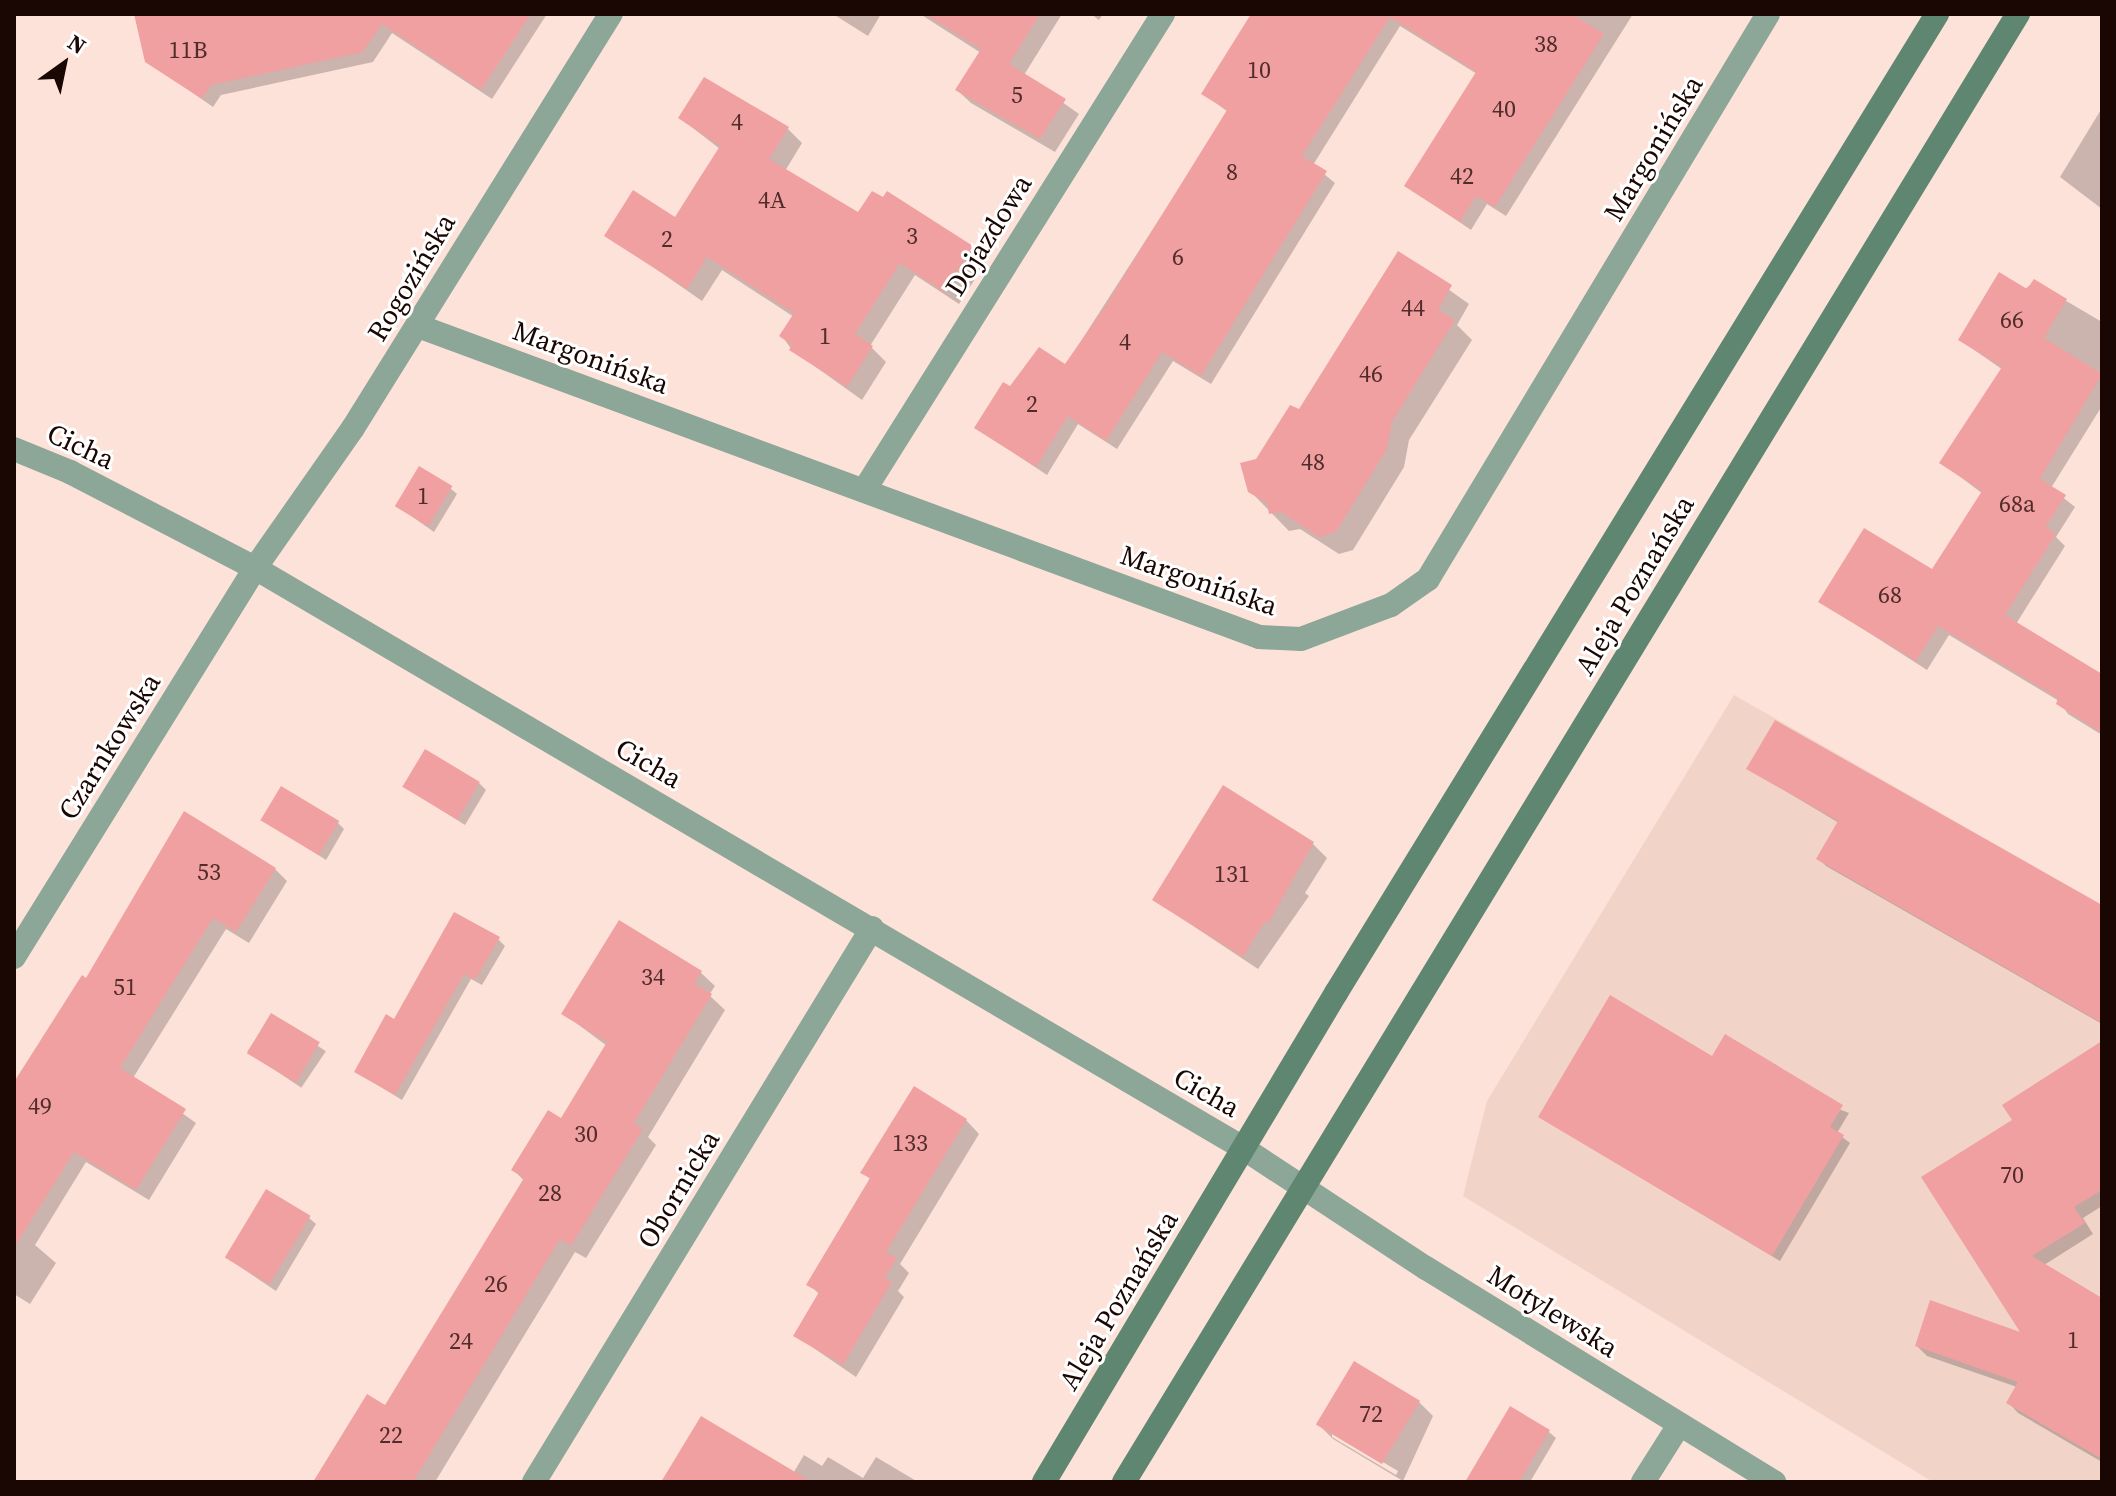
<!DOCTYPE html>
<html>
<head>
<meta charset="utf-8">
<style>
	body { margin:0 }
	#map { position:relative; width:2116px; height:1496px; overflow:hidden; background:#fde2d9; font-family:"Source Serif 4",serif }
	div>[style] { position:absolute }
	.built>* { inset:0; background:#f1d3c8 }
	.shadow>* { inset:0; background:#0003; transform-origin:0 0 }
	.building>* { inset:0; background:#f0a0a0; transform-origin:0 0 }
	.minor>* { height:24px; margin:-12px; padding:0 12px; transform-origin:12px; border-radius:12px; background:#8ca697 }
	.tertiary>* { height:24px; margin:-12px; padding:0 12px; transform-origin:12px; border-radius:12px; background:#8ca697 }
	.secondary>* { height:24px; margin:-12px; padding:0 12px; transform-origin:12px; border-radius:12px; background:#5e8670 }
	span { translate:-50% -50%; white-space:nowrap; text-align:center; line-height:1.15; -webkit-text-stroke:6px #fff; paint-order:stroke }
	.number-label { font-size:24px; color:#502c2a }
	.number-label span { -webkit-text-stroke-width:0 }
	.street-label { font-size:28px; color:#1a0602 }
	.frame { position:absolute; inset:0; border:16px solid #1a0602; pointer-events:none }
	.north { position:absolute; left:24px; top:24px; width:80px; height:80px; -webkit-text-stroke:6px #fff; paint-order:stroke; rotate:33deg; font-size:22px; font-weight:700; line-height:32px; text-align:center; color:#1a0602 }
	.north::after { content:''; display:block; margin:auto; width:28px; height:36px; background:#1a0602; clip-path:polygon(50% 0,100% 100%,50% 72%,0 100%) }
</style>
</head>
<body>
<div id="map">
	<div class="built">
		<i style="clip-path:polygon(1734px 695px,2102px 905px,2102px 1482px,1933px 1482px,1463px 1196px,1487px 1101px)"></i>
	</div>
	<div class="shadow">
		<i style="clip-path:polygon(136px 14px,547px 14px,492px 99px,392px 33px,373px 62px,221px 95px,213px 107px,147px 61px)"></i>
		<i style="clip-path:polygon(833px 14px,881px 14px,868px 36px)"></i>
		<i style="clip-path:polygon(920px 14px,1062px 14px,1024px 75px,1079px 114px,1055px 152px,971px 103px,957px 90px,981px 53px)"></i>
		<i style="clip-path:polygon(1091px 14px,1103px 14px,1099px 20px)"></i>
		<i style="clip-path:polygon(1254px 14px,1633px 14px,1506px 216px,1487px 204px,1471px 230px,1406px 186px,1477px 74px,1400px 26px,1313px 165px,1335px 183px,1211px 384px,1173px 361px,1117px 449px,1078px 424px,1047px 475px,976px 428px,1010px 389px,1065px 366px,1228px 112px,1204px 94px)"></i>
		<i style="clip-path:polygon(704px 79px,788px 129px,802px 143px,785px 171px,859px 215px,888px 194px,986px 262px,959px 304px,915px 275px,870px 346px,886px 362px,862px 400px,792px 350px,782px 336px,794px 317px,722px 270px,702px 301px,607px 235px,675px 220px,720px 149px,680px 118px)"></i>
		<i style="clip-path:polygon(2102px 108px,2102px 209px,2060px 177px)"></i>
		<i style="clip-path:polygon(1399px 254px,1469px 304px,1457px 325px,1472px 340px,1409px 440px,1404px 467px,1353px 550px,1339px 554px,1300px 529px,1289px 531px,1250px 491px,1257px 460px,1299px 411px)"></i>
		<i style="clip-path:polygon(2034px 282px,2102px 322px,2102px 406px,2051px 488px,2075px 507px,2056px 537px,2065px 546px,2016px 624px,2102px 677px,2102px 735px,2068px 714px,2059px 701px,1949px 635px,1927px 670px,1821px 602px,1933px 572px,1983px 494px,1942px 463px,2003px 370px,1960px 340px)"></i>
		<i style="clip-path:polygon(450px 488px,457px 494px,434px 532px,397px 506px)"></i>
		<i style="clip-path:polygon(1749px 769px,2102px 908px,2102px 1024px,1826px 866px,1818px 858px,1839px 823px)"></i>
		<i style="clip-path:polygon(479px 783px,486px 790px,465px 825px,405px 787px)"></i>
		<i style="clip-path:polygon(264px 820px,337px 822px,344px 829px,326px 860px)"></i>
		<i style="clip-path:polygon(1313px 844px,1327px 858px,1305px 893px,1309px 896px,1258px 969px,1154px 900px)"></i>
		<i style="clip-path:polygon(275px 869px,287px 881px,249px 943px,226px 929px,133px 1078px,196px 1123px,149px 1200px,86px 1162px,35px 1245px,56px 1263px,30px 1304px,14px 1294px,14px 1086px,86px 980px)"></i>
		<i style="clip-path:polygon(498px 939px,505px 946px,482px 985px,471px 979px,402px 1100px,356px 1072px,395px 1022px)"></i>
		<i style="clip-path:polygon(700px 972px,715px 986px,709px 995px,725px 1010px,648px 1137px,656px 1145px,586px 1258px,575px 1252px,435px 1482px,329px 1482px,385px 1407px,524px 1181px,514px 1170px,562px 1121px,607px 1046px,564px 1014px)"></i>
		<i style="left:272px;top:1015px;width:65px;height:44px;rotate:34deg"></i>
		<i style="clip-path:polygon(1713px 1059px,1849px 1113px,1837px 1133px,1850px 1143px,1780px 1261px,1540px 1117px)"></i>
		<i style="clip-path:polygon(2102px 1086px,2102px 1206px,2083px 1218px,2093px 1234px,2044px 1265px,2102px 1300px,2102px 1462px,2018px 1413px,2008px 1402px,2017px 1387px,1927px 1356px,1917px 1346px,2025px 1335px,1924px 1177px)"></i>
		<i style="clip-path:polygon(966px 1120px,979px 1134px,900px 1264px,909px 1273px,898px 1291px,904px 1297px,856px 1377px,796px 1336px,820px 1295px,809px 1284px,871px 1180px,863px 1172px)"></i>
		<i style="clip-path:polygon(309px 1218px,316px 1224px,276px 1291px,227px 1258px)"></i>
		<i style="clip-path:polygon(evenodd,1419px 1402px,1433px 1416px,1403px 1481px,1333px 1439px,1319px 1425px,1419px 1402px,1332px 1432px,1398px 1471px,1396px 1475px,1332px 1437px,1332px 1432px)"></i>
		<i style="clip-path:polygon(1549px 1432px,1556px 1438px,1530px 1482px,1473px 1482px)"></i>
		<i style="clip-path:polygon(804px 1455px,822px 1466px,828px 1457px,863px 1478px,876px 1457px,918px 1482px,788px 1482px)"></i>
	</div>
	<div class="building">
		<i style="clip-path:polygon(134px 14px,531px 14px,481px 90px,382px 24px,363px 52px,211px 85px,202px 99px,145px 62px)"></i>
		<i style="clip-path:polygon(925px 14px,1040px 14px,1009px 64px,1066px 99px,1040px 139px,955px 90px,981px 49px)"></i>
		<i style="clip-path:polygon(1251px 14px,1572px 14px,1604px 34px,1495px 207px,1476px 196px,1460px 222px,1404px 186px,1476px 72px,1390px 17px,1302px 156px,1327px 171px,1201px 376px,1162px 352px,1106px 441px,1068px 416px,1036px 467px,974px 428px,1003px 382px,1010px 386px,1039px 347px,1065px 364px,1106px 305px,1227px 110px,1201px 94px)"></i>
		<i style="clip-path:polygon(704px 77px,789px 127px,769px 159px,858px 212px,872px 191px,883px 197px,887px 191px,973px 246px,944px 292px,900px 263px,855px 334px,873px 346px,847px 387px,789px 350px,792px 345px,779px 336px,794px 313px,707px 257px,687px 289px,604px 236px,633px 190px,675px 217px,697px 182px,720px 146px,678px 118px)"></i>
		<i style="clip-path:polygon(1398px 251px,1452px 285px,1438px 310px,1455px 320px,1392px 422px,1387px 449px,1336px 532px,1319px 537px,1281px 512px,1269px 514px,1267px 503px,1248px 492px,1240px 463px,1256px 459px,1290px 405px,1299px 409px)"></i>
		<i style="clip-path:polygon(1999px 272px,2027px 289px,2034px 279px,2067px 299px,2044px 338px,2102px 374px,2040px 479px,2066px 495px,2046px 527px,2056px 534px,2005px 615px,2102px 674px,2102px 733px,2056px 704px,2058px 698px,1938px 626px,1916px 661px,1818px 602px,1864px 528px,1932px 569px,1982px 491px,1939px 463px,2002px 367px,1958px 340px)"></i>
		<i style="left:419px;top:466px;width:39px;height:47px;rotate:31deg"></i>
		<i style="clip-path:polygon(1775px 720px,2102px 905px,2102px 1023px,1816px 859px,1838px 821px,1746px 769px)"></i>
		<i style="left:425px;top:749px;width:64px;height:44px;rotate:31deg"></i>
		<i style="clip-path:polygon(1223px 785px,1314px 842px,1268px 924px,1265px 921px,1243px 957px,1152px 900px)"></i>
		<i style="left:281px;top:786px;width:68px;height:40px;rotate:31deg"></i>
		<i style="clip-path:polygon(184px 811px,276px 868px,236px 932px,213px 918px,120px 1068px,186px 1109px,136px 1190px,74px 1152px,14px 1248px,14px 1082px,82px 975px,86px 978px)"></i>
		<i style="clip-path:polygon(454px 912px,500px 937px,475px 980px,464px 974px,395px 1095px,354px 1072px,386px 1014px,394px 1019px)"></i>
		<i style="clip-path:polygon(619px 920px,702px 971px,694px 984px,712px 994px,634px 1123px,643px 1129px,571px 1246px,560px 1239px,413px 1482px,313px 1482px,367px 1394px,385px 1405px,524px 1178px,511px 1170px,548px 1110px,561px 1118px,607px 1042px,561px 1014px)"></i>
		<i style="clip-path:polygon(1610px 995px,1712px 1056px,1725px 1034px,1843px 1105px,1830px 1127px,1844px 1135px,1772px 1256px,1538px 1117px)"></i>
		<i style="left:271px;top:1013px;width:57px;height:47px;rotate:31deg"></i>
		<i style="clip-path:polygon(2102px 1041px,2102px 1190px,2074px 1207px,2085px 1223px,2032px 1256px,2102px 1298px,2102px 1459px,2006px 1403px,2018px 1382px,1915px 1346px,1930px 1300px,2020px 1332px,1921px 1177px,2012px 1120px,2002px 1105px)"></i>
		<i style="clip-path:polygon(914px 1086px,967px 1119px,886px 1252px,897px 1258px,885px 1278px,892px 1282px,843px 1365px,793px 1336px,819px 1292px,806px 1285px,870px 1178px,860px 1173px)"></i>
		<i style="left:266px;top:1189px;width:52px;height:80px;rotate:31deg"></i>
		<i style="left:1354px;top:1361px;width:77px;height:74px;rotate:31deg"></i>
		<i style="clip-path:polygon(1510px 1406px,1550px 1430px,1519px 1482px,1465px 1482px)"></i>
		<i style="clip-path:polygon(701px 1416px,812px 1482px,661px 1482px)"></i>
	</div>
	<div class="minor">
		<i style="left:418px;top:326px;width:897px;rotate:20.29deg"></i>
		<i style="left:1259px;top:637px;width:42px;rotate:2.7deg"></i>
		<i style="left:1301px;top:639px;width:96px;rotate:-20.7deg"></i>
		<i style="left:1391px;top:605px;width:45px;rotate:-35.1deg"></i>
		<i style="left:1428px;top:579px;width:659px;rotate:-58.96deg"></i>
		<i style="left:14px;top:449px;width:61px;rotate:22.3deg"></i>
		<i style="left:70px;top:472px;width:208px;rotate:27.4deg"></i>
		<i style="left:255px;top:568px;width:1146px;rotate:30.41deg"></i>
		<i style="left:865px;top:489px;width:561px;rotate:-57.9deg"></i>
		<i style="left:14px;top:957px;width:458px;rotate:-58.2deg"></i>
		<i style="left:255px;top:568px;width:171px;rotate:-55deg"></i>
		<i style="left:353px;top:428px;width:488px;rotate:-58.1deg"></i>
		<i style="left:534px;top:1482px;width:649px;rotate:-58.61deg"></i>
		<i style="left:1643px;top:1482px;width:67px;rotate:-57.7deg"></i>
	</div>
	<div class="tertiary">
		<i style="left:1243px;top:1148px;width:219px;rotate:33.3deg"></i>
		<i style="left:1426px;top:1268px;width:409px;rotate:31.6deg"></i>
	</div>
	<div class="secondary">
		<i style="left:1044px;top:1482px;width:570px;rotate:-59.16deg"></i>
		<i style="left:1336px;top:993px;width:1149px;rotate:-58.45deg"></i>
		<i style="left:1124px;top:1482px;width:1719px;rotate:-58.66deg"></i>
	</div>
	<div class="number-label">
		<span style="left:1546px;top:44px">38</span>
		<span style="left:188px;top:50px">11B</span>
		<span style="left:1259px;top:70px">10</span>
		<span style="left:1017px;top:95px">5</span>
		<span style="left:1504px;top:109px">40</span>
		<span style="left:737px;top:122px">4</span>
		<span style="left:1232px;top:172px">8</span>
		<span style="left:1462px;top:176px">42</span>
		<span style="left:772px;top:200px">4A</span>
		<span style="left:912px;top:236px">3</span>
		<span style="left:667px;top:239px">2</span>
		<span style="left:1178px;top:257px">6</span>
		<span style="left:1413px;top:308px">44</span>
		<span style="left:2012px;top:320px">66</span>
		<span style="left:825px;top:336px">1</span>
		<span style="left:1125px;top:342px">4</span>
		<span style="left:1371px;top:374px">46</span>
		<span style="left:1032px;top:404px">2</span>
		<span style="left:1313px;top:462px">48</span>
		<span style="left:423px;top:496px">1</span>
		<span style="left:2017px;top:504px">68a</span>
		<span style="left:1890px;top:595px">68</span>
		<span style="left:209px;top:872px">53</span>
		<span style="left:1232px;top:874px">131</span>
		<span style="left:653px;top:977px">34</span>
		<span style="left:125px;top:987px">51</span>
		<span style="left:40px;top:1106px">49</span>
		<span style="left:586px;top:1134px">30</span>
		<span style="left:910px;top:1143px">133</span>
		<span style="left:2012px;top:1175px">70</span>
		<span style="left:550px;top:1193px">28</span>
		<span style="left:496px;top:1284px">26</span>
		<span style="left:2073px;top:1340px">1</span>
		<span style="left:461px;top:1341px">24</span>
		<span style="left:1371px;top:1414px">72</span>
		<span style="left:391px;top:1435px">22</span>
	</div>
	<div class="street-label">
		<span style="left:1653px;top:148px;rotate:-59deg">Margonińska</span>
		<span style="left:988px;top:235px;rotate:-58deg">Dojazdowa</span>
		<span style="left:411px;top:277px;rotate:-59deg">Rogozińska</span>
		<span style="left:591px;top:357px;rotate:20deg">Margonińska</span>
		<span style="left:81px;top:446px;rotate:25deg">Cicha</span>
		<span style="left:1199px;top:580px;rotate:19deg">Margonińska</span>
		<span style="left:1634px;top:585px;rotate:-59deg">Aleja Poznańska</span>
		<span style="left:109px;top:746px;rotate:-58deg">Czarnkowska</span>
		<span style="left:649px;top:763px;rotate:30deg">Cicha</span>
		<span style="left:1207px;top:1092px;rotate:30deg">Cicha</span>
		<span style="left:678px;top:1189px;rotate:-59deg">Obornicka</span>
		<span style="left:1118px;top:1300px;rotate:-59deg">Aleja Poznańska</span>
		<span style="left:1553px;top:1311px;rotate:32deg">Motylewska</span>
	</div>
	<div class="frame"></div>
	<div class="north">N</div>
</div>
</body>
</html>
